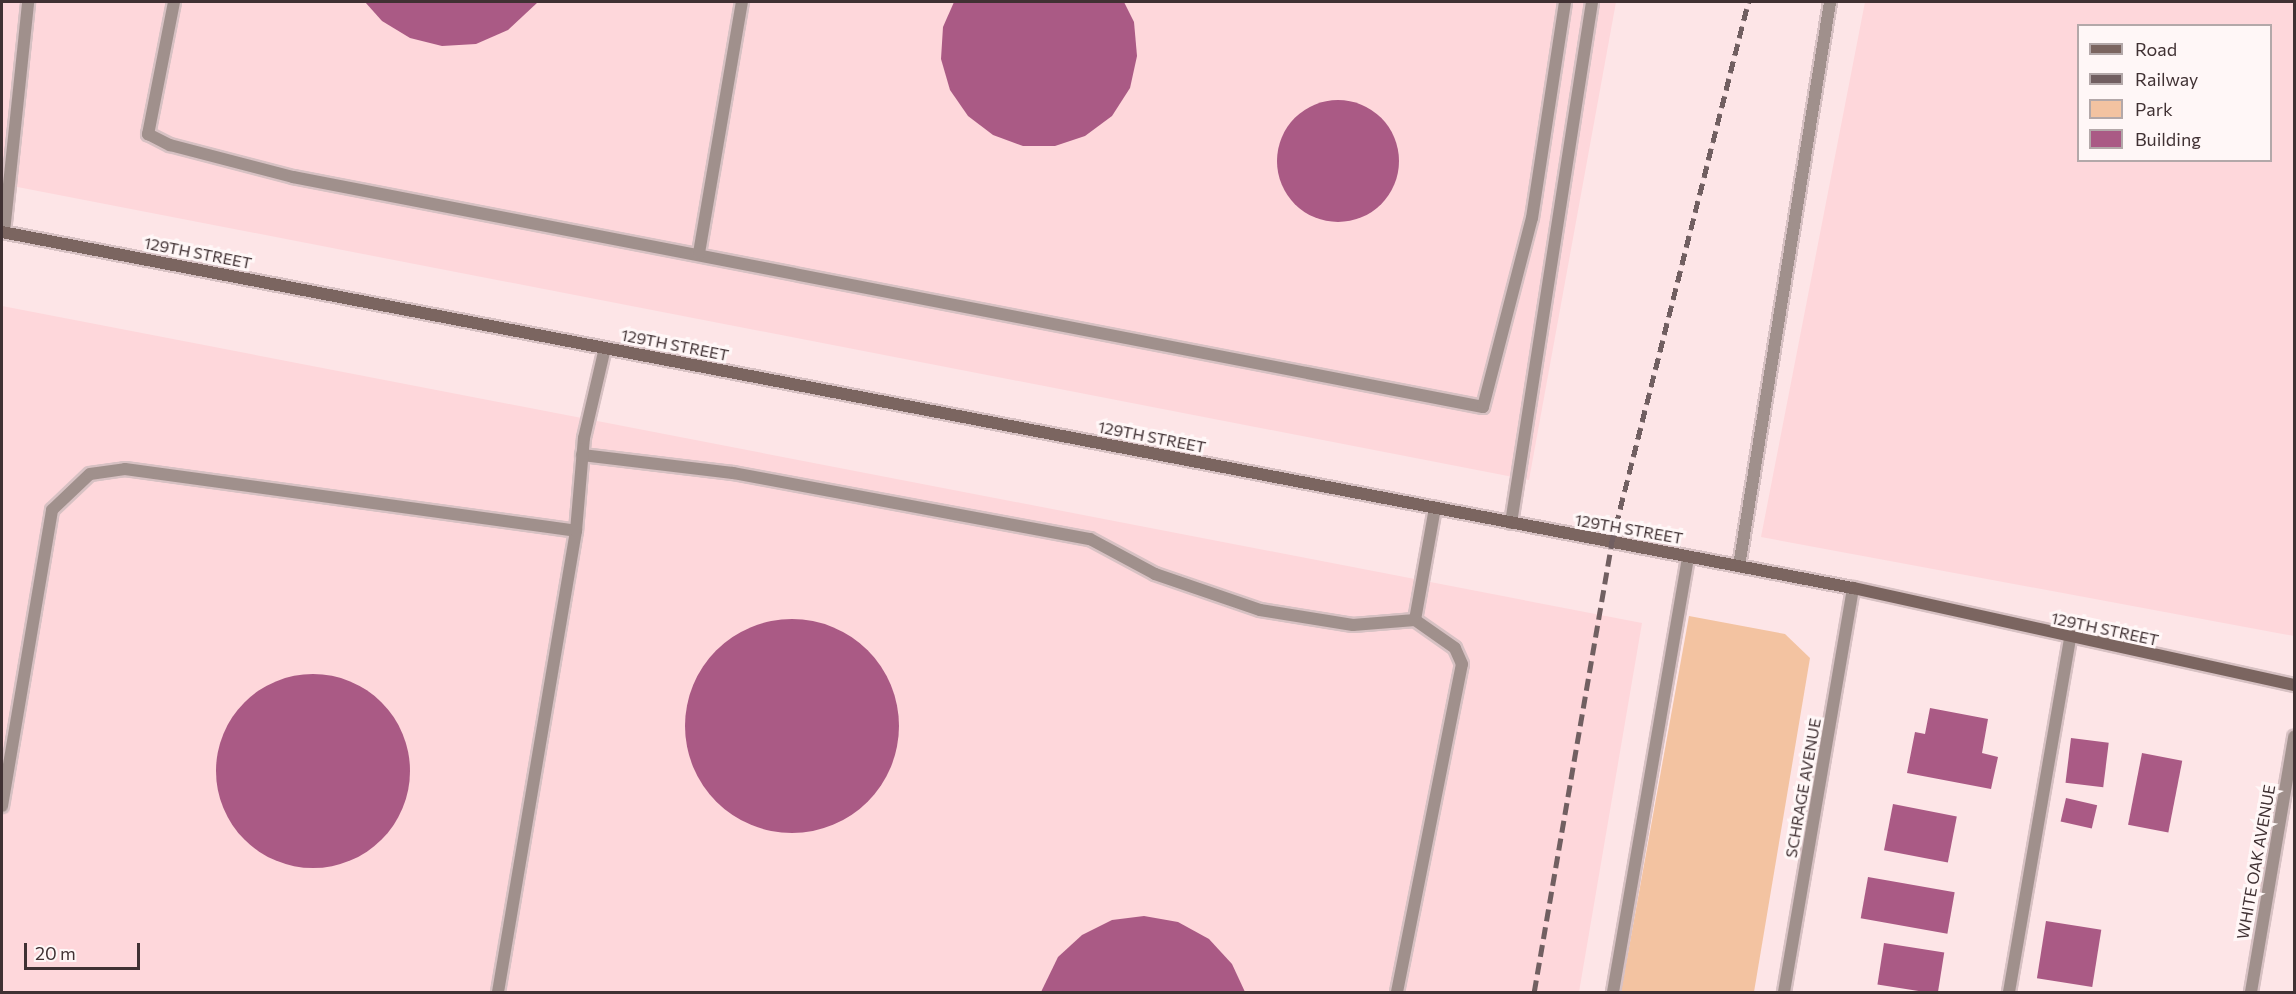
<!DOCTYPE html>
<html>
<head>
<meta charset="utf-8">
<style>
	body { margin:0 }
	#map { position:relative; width:2296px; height:994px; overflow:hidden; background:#fde5e7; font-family:Commissioner,sans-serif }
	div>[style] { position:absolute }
	.built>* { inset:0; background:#fed7db }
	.green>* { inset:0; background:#f3c3a1 }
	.building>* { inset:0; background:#aa5a85; transform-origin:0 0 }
	.round { border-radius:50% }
	.roads { filter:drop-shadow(2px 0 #d7c1c3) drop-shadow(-2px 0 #d7c1c3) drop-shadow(0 2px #d7c1c3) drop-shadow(0 -2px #d7c1c3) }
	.service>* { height:12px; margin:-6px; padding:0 6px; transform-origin:6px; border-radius:6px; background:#a0908c }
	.minor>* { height:12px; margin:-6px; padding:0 6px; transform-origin:6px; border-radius:6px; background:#a0908c }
	.secondary>* { height:12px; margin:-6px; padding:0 6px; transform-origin:6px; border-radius:6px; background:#7b6560 }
	.rail>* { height:4.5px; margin-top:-2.25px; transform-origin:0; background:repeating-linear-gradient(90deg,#715f61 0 12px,transparent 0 18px) }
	span { translate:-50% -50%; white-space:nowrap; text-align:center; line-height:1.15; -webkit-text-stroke:6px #fff7f7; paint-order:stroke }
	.street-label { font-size:16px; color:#403133 }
	.frame { position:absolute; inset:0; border:3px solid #403133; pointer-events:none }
	.legend { position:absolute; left:2077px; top:24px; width:195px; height:138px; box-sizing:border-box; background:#fff7f7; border:2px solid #b3a8a9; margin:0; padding:8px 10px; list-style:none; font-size:18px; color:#403133 }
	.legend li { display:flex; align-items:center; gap:12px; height:30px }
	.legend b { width:30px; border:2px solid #b3a8a9 }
	.scale { position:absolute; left:24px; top:943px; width:116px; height:27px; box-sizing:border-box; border:3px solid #403133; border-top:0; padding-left:8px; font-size:18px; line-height:21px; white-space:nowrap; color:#403133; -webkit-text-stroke:4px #fff7f7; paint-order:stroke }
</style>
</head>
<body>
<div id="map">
	<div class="built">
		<i style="clip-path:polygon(2px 2px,1616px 2px,1529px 480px,2px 184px)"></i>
		<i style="clip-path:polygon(evenodd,1865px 2px,2294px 2px,2294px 636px,1761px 537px,1865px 2px,2078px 26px,2270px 26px,2270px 160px,2078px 160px,2078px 26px)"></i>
		<i style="clip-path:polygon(2px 306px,1642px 623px,1579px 992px,2px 992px)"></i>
	</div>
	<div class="green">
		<i style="clip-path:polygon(1689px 616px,1785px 634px,1810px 658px,1754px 992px,1621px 992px)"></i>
	</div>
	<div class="building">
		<i style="clip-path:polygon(365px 2px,538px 2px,508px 30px,476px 44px,442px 46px,410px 38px,382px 21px)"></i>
		<i style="clip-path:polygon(954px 2px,1124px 2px,1134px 22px,1137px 56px,1130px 88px,1112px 116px,1085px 136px,1055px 146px,1023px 146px,993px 135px,968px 116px,950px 90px,941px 59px,943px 27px)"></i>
		<i class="round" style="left:1277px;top:100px;width:122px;height:122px"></i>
		<i class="round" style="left:685px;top:619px;width:214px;height:214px"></i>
		<i class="round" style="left:216px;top:674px;width:194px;height:194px"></i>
		<i style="clip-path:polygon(1930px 708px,1988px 719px,1982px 753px,1998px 757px,1991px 789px,1907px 773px,1915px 732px,1925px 734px)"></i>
		<i style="left:2071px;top:738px;width:38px;height:45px;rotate:7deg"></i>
		<i style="left:2142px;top:753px;width:41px;height:73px;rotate:11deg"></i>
		<i style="left:2066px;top:798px;width:32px;height:24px;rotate:13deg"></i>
		<i style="left:1893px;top:804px;width:65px;height:47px;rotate:11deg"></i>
		<i style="left:1868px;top:877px;width:88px;height:42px;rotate:10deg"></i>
		<i style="clip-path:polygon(1144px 916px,1178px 922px,1209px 939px,1232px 964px,1245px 992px,1041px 992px,1058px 957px,1082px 935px,1112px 920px)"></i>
		<i style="left:2046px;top:921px;width:56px;height:58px;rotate:9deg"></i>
		<i style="left:1884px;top:943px;width:61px;height:42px;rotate:9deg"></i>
	</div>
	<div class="roads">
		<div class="service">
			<i style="left:174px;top:2px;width:135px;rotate:101.1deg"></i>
			<i style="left:148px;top:134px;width:25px;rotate:27deg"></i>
			<i style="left:170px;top:145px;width:127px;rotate:14.6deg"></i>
			<i style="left:293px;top:177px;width:1212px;rotate:10.94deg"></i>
			<i style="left:1483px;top:407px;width:195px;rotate:-75.5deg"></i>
			<i style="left:1532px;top:218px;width:219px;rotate:-81.3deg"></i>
			<i style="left:4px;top:232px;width:231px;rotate:-84deg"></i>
			<i style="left:699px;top:253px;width:255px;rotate:-80.3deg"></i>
			<i style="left:582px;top:455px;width:152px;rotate:6.8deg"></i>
			<i style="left:733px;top:473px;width:363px;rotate:10.5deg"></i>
			<i style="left:1090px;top:539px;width:74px;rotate:28.3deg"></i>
			<i style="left:1155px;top:574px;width:111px;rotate:18.9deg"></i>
			<i style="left:1260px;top:610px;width:94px;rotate:9.2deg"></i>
			<i style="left:1353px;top:625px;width:62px;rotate:-4.6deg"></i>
			<i style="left:1511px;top:523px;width:527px;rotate:-81.16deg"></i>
			<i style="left:1739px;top:566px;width:571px;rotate:-80.83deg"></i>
			<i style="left:2px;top:806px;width:300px;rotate:-80.4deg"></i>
			<i style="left:52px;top:510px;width:52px;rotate:-43.5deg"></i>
			<i style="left:90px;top:474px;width:35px;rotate:-8deg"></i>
			<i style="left:125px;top:469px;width:455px;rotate:7.8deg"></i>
			<i style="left:498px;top:992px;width:468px;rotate:-80.4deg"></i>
			<i style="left:576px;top:531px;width:93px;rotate:-85.1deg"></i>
			<i style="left:584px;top:438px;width:92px;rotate:-76.9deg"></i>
			<i style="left:1397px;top:992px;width:334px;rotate:-78.8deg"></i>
			<i style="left:1462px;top:664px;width:17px;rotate:-114deg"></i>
			<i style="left:1455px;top:648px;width:49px;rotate:-145deg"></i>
			<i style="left:1415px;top:620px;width:114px;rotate:-79.9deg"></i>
			<i style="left:1613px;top:992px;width:441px;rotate:-80.2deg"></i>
			<i style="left:2009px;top:992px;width:359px;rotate:-80.2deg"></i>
		</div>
		<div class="minor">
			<i style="left:1784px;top:992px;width:410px;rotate:-80.3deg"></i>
			<i style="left:2251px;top:992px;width:259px;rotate:-80.4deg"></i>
		</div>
		<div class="secondary">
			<i style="left:2px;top:232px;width:1885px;rotate:10.89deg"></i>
			<i style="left:1853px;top:588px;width:452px;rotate:12.4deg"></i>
		</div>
	</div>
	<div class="rail">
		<i style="left:1534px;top:992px;width:455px;rotate:-80.2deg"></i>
		<i style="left:1611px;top:544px;width:559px;rotate:-75.81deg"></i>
	</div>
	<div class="street-label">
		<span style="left:198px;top:253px;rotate:11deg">129TH STREET</span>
		<span style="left:675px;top:345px;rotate:11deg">129TH STREET</span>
		<span style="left:1152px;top:437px;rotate:11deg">129TH STREET</span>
		<span style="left:1629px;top:529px;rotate:10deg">129TH STREET</span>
		<span style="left:2105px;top:629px;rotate:12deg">129TH STREET</span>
		<span style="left:1803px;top:788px;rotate:-80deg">SCHRAGE AVENUE</span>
		<span style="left:2256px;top:862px;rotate:-80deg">WHITE OAK AVENUE</span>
	</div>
	<div class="frame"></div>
	<ul class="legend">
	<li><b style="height:8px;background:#7b6560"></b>Road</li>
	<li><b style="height:8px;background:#715f61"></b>Railway</li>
	<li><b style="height:16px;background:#f3c3a1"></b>Park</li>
	<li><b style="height:16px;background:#aa5a85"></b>Building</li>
	</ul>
	<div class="scale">20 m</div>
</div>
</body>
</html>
